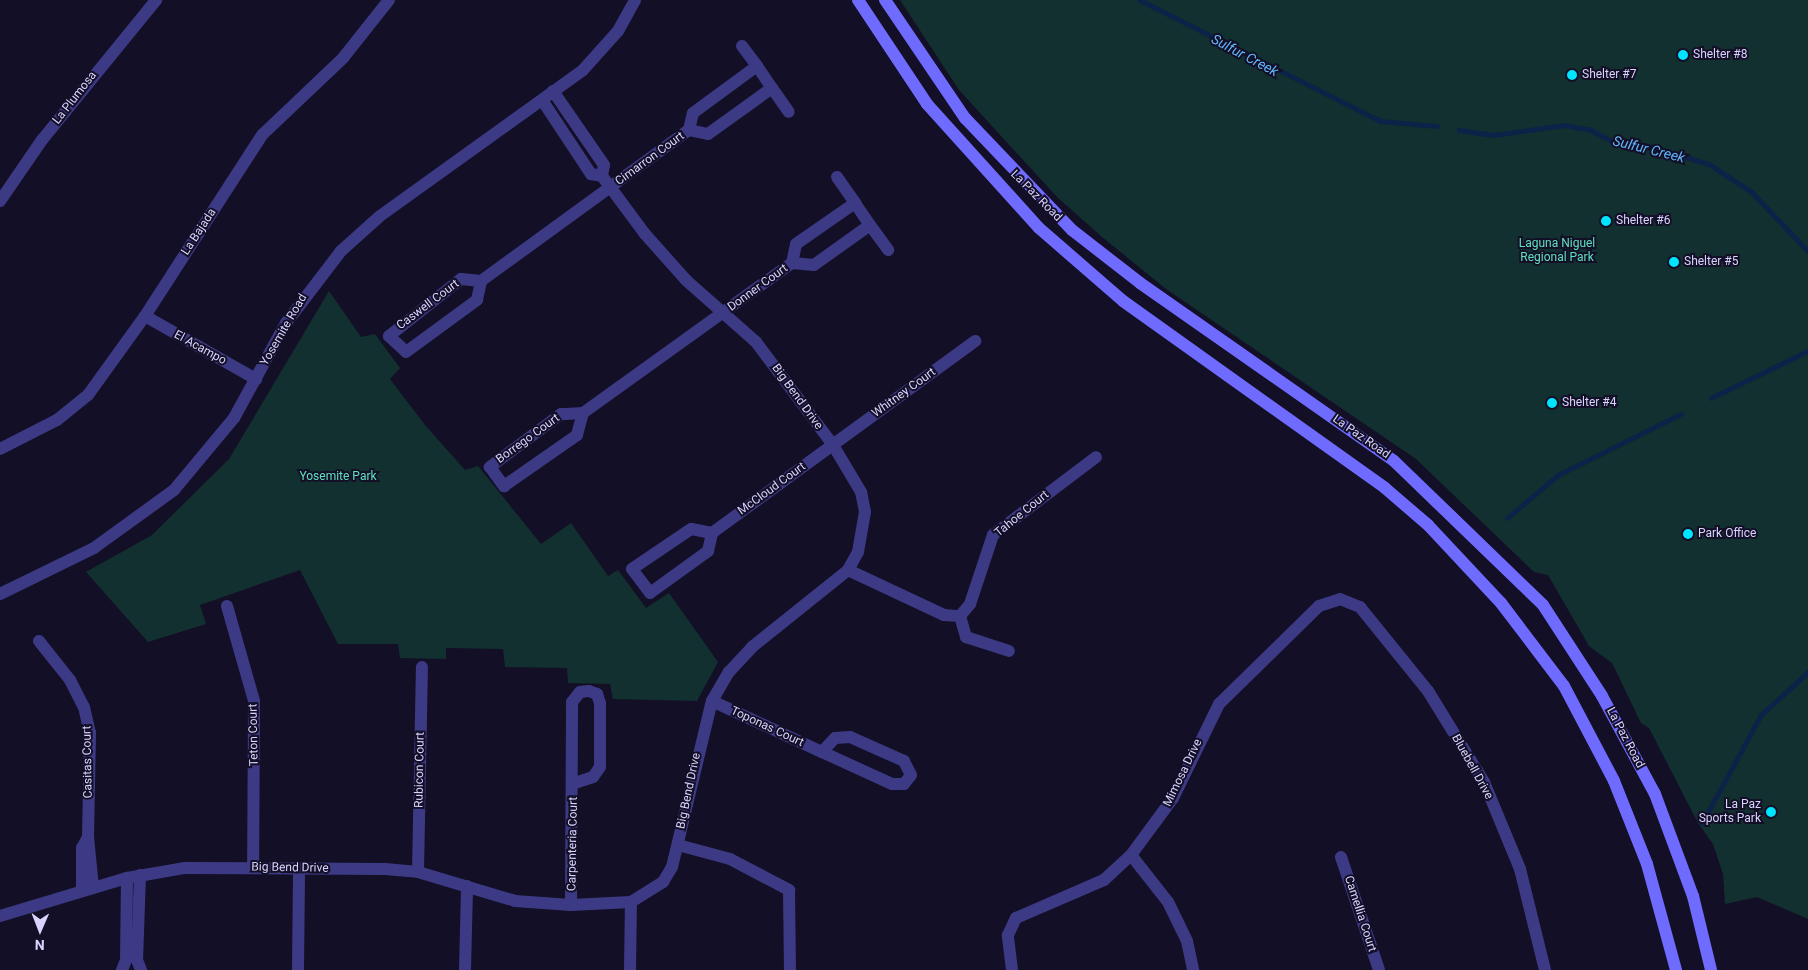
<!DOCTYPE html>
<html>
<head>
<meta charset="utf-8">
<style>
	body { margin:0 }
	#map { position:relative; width:1808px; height:970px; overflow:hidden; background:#130f26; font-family:Roboto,sans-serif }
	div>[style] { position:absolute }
	.green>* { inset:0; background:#12302f }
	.stream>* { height:4.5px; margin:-2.25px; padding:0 2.25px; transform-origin:2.25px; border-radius:2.25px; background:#0c2248 }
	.minor>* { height:12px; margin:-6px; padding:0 6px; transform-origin:6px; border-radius:6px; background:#3d3a85 }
	.secondary>* { height:12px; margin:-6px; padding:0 6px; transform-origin:6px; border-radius:6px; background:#6f6bff }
	.dots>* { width:14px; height:14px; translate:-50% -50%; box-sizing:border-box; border:2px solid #130f26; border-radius:50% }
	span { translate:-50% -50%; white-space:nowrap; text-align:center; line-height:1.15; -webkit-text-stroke:4px #130f26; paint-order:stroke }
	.poi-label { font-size:12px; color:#d9d4ff }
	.left { translate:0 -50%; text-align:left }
	.right { translate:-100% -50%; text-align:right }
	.street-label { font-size:12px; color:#d9d4ff }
	.park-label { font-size:12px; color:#5fe0c0 }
	.water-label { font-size:14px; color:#62b6ff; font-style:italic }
	.north { position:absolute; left:15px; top:905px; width:50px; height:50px; -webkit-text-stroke:4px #130f26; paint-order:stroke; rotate:181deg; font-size:14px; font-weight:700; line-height:20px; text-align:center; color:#d9d4ff }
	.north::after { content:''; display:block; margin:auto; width:18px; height:22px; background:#d9d4ff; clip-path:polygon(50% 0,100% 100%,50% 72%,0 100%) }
</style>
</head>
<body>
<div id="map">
	<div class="green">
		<i style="clip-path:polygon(900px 0,1808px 0,1808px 919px,1757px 897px,1725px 904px,1723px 874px,1713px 844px,1698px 823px,1649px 728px,1641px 723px,1612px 663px,1589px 646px,1548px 575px,1534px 572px,1416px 459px,1166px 289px,1102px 237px,1057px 197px,959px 90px)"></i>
		<i style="clip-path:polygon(329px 291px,361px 337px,375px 334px,400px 368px,390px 379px,425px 425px,465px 470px,478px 466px,541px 544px,571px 523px,608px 576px,618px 570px,646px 608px,669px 593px,718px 662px,697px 701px,613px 699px,610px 684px,568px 683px,567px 668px,505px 667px,503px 649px,446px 648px,446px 659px,400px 658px,398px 644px,338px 644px,300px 570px,200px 605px,206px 624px,148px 642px,86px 572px,152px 535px,229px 459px)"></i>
	</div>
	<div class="stream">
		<i style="left:1140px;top:0;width:270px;rotate:26.7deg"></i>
		<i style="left:1381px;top:121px;width:56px;rotate:5.1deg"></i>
		<i style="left:1459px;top:130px;width:35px;rotate:8deg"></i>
		<i style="left:1494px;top:135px;width:71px;rotate:-8.1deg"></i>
		<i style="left:1564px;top:125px;width:27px;rotate:10deg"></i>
		<i style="left:1591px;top:130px;width:27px;rotate:28deg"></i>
		<i style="left:1615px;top:143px;width:34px;rotate:5deg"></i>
		<i style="left:1649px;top:146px;width:63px;rotate:16.7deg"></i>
		<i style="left:1709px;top:164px;width:51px;rotate:33.1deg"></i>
		<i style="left:1752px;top:192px;width:81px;rotate:46.5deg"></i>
		<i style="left:1711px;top:398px;width:108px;rotate:-25.9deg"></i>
		<i style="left:1507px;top:518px;width:67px;rotate:-40.1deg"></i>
		<i style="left:1558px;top:475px;width:137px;rotate:-26.4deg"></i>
		<i style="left:1702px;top:823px;width:123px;rotate:-61.4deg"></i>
		<i style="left:1761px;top:715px;width:64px;rotate:-42.5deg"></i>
	</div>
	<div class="minor">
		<i style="left:742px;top:46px;width:25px;rotate:53deg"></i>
		<i style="left:772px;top:88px;width:29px;rotate:55deg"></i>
		<i style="left:542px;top:100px;width:89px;rotate:56.5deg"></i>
		<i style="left:591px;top:174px;width:11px;rotate:10deg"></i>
		<i style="left:837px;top:177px;width:32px;rotate:55deg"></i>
		<i style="left:0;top:201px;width:74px;rotate:-55.5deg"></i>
		<i style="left:42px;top:140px;width:181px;rotate:-50.8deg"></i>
		<i style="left:870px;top:225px;width:31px;rotate:54deg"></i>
		<i style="left:481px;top:281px;width:20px;rotate:-174deg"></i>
		<i style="left:461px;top:279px;width:92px;rotate:141.6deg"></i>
		<i style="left:389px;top:336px;width:23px;rotate:43deg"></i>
		<i style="left:406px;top:352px;width:88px;rotate:-36.2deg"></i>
		<i style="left:477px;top:300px;width:19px;rotate:-78deg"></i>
		<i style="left:481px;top:281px;width:257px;rotate:-36deg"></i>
		<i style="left:689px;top:130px;width:17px;rotate:-77deg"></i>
		<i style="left:693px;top:113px;width:79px;rotate:-36.3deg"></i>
		<i style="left:757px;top:66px;width:27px;rotate:56deg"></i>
		<i style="left:772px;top:88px;width:79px;rotate:144.3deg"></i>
		<i style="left:708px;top:134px;width:19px;rotate:-168deg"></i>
		<i style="left:145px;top:316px;width:128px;rotate:29.6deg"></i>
		<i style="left:583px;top:413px;width:22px;rotate:177deg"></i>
		<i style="left:561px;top:414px;width:89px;rotate:143.3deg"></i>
		<i style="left:490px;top:467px;width:24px;rotate:54deg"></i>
		<i style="left:504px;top:486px;width:89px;rotate:-34.9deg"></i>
		<i style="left:577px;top:435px;width:23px;rotate:-75deg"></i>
		<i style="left:583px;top:413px;width:257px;rotate:-35.7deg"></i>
		<i style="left:792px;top:263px;width:19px;rotate:-78deg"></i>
		<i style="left:796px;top:244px;width:72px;rotate:-34.8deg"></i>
		<i style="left:855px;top:203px;width:27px;rotate:56deg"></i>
		<i style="left:870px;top:225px;width:69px;rotate:144.5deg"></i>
		<i style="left:814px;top:265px;width:22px;rotate:-175deg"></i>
		<i style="left:0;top:449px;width:64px;rotate:-27deg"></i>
		<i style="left:57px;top:420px;width:40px;rotate:-39deg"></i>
		<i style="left:88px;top:395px;width:97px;rotate:-54.2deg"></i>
		<i style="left:145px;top:316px;width:216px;rotate:-57.1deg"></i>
		<i style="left:262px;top:135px;width:112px;rotate:-43.5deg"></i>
		<i style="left:343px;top:58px;width:74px;rotate:-51.6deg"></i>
		<i style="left:712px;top:533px;width:21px;rotate:-169deg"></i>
		<i style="left:691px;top:529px;width:71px;rotate:145.9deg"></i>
		<i style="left:632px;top:569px;width:30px;rotate:53deg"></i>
		<i style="left:650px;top:593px;width:72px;rotate:-35.9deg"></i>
		<i style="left:708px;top:551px;width:18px;rotate:-77deg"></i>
		<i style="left:712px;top:533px;width:326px;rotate:-36.1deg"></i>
		<i style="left:848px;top:570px;width:106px;rotate:25.1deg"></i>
		<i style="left:944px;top:615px;width:16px;rotate:4deg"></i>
		<i style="left:960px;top:616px;width:22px;rotate:74deg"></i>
		<i style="left:966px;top:637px;width:45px;rotate:18deg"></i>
		<i style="left:0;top:594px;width:105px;rotate:-26.1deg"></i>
		<i style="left:94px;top:548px;width:99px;rotate:-35.9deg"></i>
		<i style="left:174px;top:490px;width:94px;rotate:-50.2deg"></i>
		<i style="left:234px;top:418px;width:108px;rotate:-61.3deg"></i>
		<i style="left:286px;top:323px;width:91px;rotate:-52.6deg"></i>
		<i style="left:341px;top:251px;width:52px;rotate:-41.9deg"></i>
		<i style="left:380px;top:216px;width:250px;rotate:-35.7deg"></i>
		<i style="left:583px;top:70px;width:52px;rotate:-48.1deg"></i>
		<i style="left:618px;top:31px;width:35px;rotate:-61deg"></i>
		<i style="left:227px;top:606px;width:99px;rotate:74.1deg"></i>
		<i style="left:254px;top:701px;width:166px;rotate:90.3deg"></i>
		<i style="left:960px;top:616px;width:16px;rotate:-50deg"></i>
		<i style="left:970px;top:604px;width:73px;rotate:-71.6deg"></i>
		<i style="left:993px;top:535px;width:129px;rotate:-37.1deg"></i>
		<i style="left:39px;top:641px;width:50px;rotate:51.5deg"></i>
		<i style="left:70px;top:680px;width:30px;rotate:63deg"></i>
		<i style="left:84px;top:707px;width:27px;rotate:77deg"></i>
		<i style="left:90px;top:733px;width:104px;rotate:91.1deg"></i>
		<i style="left:88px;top:837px;width:50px;rotate:84.3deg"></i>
		<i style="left:712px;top:701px;width:121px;rotate:24.9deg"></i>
		<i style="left:822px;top:752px;width:77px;rotate:24.6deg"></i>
		<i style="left:892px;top:784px;width:12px"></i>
		<i style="left:904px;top:784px;width:11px;rotate:-52deg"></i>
		<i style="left:911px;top:775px;width:16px;rotate:-117deg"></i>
		<i style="left:904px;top:761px;width:59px;rotate:-156deg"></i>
		<i style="left:850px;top:737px;width:15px;rotate:176deg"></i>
		<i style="left:835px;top:738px;width:19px;rotate:133deg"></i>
		<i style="left:678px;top:845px;width:54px;rotate:15.1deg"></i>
		<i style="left:730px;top:859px;width:67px;rotate:27.7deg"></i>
		<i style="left:789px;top:890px;width:80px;rotate:89.3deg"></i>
		<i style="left:1131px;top:855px;width:60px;rotate:51.8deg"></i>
		<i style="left:1168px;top:902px;width:43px;rotate:64deg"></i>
		<i style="left:1187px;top:941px;width:30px;rotate:78deg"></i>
		<i style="left:1341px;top:857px;width:119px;rotate:71.4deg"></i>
		<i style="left:418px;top:872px;width:205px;rotate:-88.9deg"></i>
		<i style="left:140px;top:875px;width:85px;rotate:92deg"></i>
		<i style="left:137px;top:960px;width:11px;rotate:68deg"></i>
		<i style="left:82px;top:890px;width:42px;rotate:-90deg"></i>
		<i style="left:82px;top:848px;width:13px;rotate:-61deg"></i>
		<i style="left:571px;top:905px;width:203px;rotate:-89.7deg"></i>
		<i style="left:572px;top:702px;width:13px;rotate:-51deg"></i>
		<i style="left:580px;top:692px;width:9px;rotate:-6deg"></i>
		<i style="left:589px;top:691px;width:9px;rotate:21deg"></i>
		<i style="left:597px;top:694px;width:9px;rotate:72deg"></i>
		<i style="left:600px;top:703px;width:64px;rotate:90deg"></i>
		<i style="left:600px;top:767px;width:12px;rotate:125deg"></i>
		<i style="left:593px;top:777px;width:20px;rotate:162deg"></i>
		<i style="left:0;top:916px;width:133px;rotate:-16.7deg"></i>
		<i style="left:127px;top:878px;width:59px;rotate:-9.8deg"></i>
		<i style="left:185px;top:868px;width:200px;rotate:0.3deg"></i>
		<i style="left:385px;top:869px;width:33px;rotate:5deg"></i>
		<i style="left:418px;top:872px;width:101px;rotate:16.6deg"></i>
		<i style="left:515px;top:901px;width:56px;rotate:4.1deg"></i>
		<i style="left:571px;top:905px;width:60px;rotate:-2.9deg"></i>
		<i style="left:631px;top:902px;width:38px;rotate:-32deg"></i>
		<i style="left:663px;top:882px;width:17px;rotate:-59deg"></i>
		<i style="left:672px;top:867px;width:171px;rotate:-76.5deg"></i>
		<i style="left:712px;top:701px;width:34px;rotate:-60deg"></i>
		<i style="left:729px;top:672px;width:34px;rotate:-47deg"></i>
		<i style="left:752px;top:647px;width:123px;rotate:-38.7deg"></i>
		<i style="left:848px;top:570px;width:21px;rotate:-61deg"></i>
		<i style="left:858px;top:552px;width:41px;rotate:-80.1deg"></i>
		<i style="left:865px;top:512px;width:20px;rotate:-101deg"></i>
		<i style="left:861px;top:492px;width:55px;rotate:-120.8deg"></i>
		<i style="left:833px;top:445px;width:129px;rotate:-126.8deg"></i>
		<i style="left:756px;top:342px;width:94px;rotate:-138.5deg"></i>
		<i style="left:686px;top:280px;width:62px;rotate:-131.7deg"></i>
		<i style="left:645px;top:234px;width:72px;rotate:-126.6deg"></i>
		<i style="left:602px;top:176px;width:11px;rotate:-80deg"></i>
		<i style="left:604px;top:165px;width:90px;rotate:-124.6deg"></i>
		<i style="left:122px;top:970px;width:11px;rotate:-68deg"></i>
		<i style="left:126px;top:960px;width:82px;rotate:-89.3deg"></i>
		<i style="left:298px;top:970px;width:102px;rotate:-89.4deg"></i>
		<i style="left:465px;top:970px;width:84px;rotate:-88.6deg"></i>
		<i style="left:630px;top:970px;width:68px;rotate:-89.2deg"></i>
		<i style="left:1012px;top:970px;width:35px;rotate:-97deg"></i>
		<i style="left:1008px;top:935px;width:19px;rotate:-65deg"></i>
		<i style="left:1016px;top:918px;width:96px;rotate:-23.4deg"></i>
		<i style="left:1104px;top:880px;width:37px;rotate:-43deg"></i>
		<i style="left:1131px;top:855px;width:71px;rotate:-53.6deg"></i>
		<i style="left:1173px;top:798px;width:105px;rotate:-63.9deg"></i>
		<i style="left:1219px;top:704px;width:140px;rotate:-44.4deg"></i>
		<i style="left:1319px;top:606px;width:22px;rotate:-18deg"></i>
		<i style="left:1340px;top:599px;width:22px;rotate:22deg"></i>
		<i style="left:1360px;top:607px;width:108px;rotate:51deg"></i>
		<i style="left:1428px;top:691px;width:107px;rotate:58.4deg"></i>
		<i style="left:1484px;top:782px;width:94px;rotate:67.5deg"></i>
		<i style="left:1520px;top:869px;width:104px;rotate:76.1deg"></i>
	</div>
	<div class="secondary">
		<i style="left:858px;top:0;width:125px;rotate:56.4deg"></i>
		<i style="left:927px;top:104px;width:167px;rotate:47.9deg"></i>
		<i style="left:1039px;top:228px;width:111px;rotate:41deg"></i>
		<i style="left:1123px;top:301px;width:322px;rotate:35.5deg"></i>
		<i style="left:1385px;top:488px;width:57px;rotate:40.7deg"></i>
		<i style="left:1428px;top:525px;width:107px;rotate:46.9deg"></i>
		<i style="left:1501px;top:603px;width:104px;rotate:52.8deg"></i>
		<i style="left:1564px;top:686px;width:107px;rotate:62.2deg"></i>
		<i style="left:1614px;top:781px;width:89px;rotate:68.3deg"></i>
		<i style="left:1647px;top:864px;width:110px;rotate:74.7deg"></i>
		<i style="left:885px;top:0;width:143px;rotate:55.9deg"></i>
		<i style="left:965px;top:118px;width:155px;rotate:46.3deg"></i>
		<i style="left:1072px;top:230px;width:86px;rotate:37.9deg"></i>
		<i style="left:1140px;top:283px;width:310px;rotate:35deg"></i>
		<i style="left:1394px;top:461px;width:207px;rotate:44deg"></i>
		<i style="left:1543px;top:605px;width:108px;rotate:57deg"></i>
		<i style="left:1602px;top:696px;width:111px;rotate:61.6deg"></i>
		<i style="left:1655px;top:794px;width:109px;rotate:69.6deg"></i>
		<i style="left:1693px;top:896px;width:76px;rotate:76.3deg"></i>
	</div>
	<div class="dots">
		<i style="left:1683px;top:55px;background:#00e5ff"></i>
		<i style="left:1572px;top:75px;background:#00e5ff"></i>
		<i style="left:1606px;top:221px;background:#00e5ff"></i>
		<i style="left:1674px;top:262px;background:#00e5ff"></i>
		<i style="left:1552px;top:403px;background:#00e5ff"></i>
		<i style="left:1688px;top:534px;background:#00e5ff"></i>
		<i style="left:1771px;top:812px;background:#00e5ff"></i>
	</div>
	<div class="poi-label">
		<span class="left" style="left:1693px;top:55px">Shelter #8</span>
		<span class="left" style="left:1582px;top:75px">Shelter #7</span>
		<span class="left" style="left:1616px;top:221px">Shelter #6</span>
		<span class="left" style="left:1684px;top:262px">Shelter #5</span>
		<span class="left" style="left:1562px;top:403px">Shelter #4</span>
		<span class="left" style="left:1698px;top:534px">Park Office</span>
		<span class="right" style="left:1761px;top:812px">La Paz<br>Sports Park</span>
	</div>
	<div class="street-label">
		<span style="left:75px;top:98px;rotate:-52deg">La Plumosa</span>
		<span style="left:650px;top:159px;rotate:-36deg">Cimarron Court</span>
		<span style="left:1036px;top:196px;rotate:45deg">La Paz Road</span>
		<span style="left:199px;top:232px;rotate:-57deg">La Bajada</span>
		<span style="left:758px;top:288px;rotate:-36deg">Donner Court</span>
		<span style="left:428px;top:305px;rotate:-37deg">Caswell Court</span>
		<span style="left:284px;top:330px;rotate:-60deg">Yosemite Road</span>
		<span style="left:200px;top:348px;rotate:29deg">El Acampo</span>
		<span style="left:904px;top:393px;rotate:-36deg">Whitney Court</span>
		<span style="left:797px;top:397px;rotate:54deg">Big Bend Drive</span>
		<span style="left:1361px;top:437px;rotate:35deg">La Paz Road</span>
		<span style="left:528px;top:439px;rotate:-36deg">Borrego Court</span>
		<span style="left:772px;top:489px;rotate:-36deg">McCloud Court</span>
		<span style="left:1022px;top:514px;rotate:-39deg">Tahoe Court</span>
		<span style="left:767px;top:727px;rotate:25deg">Toponas Court</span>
		<span style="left:254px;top:735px;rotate:-91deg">Teton Court</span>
		<span style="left:1625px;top:738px;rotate:62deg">La Paz Road</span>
		<span style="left:88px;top:762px;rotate:-91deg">Casitas Court</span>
		<span style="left:1472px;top:767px;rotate:61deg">Bluebell Drive</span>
		<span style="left:420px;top:770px;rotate:-89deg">Rubicon Court</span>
		<span style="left:1183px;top:773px;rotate:-64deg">Mimosa Drive</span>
		<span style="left:689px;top:791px;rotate:-78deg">Big Bend Drive</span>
		<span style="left:573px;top:844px;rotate:-89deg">Carpenteria Court</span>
		<span style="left:290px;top:868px;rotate:1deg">Big Bend Drive</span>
		<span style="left:1360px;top:914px;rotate:72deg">Camellia Court</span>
	</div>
	<div class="park-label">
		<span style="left:1557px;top:251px">Laguna Niguel<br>Regional Park</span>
		<span style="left:338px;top:477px">Yosemite Park</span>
	</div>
	<div class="water-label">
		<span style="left:1245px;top:55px;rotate:28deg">Sulfur Creek</span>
		<span style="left:1649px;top:149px;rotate:14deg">Sulfur Creek</span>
	</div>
	<div class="north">N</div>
</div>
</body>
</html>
